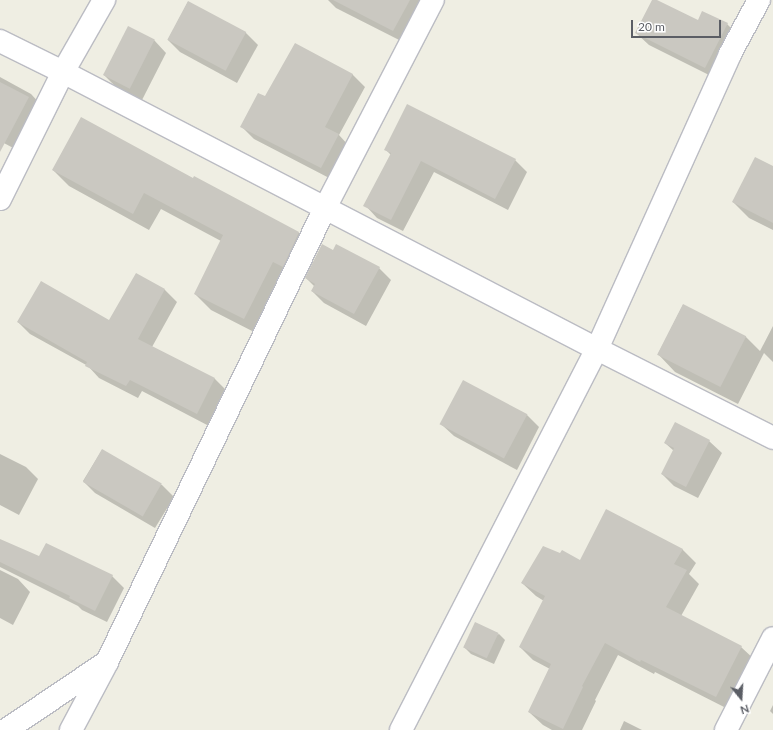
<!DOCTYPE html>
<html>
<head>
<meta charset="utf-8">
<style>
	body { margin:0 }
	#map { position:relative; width:773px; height:730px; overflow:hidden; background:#efeee3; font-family:Lato,sans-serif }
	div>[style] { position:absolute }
	.shadow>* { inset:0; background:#0003 }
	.building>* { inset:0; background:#cac8c1; transform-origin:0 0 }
	.roads { filter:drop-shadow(1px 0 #bbbcc3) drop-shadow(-1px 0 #bbbcc3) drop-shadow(0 1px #bbbcc3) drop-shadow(0 -1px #bbbcc3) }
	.minor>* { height:22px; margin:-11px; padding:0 11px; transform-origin:11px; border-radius:11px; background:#fff }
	span { translate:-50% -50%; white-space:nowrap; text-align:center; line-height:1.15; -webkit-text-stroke:3px #fff; paint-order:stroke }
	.north { position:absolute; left:721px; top:678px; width:40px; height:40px; -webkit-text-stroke:3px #fff; paint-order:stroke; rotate:162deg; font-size:11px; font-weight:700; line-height:16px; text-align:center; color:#5b5e65 }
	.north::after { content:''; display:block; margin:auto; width:14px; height:18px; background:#5b5e65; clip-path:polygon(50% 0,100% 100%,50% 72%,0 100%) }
	.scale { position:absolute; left:631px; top:20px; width:90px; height:18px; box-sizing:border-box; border:2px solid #5b5e65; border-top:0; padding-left:5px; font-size:12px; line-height:14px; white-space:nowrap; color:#5b5e65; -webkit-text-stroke:3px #fff; paint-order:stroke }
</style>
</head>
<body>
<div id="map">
	<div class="shadow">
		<i style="clip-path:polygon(328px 0,433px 0,409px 45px,336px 8px)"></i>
		<i style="clip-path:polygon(653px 0,698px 21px,727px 24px,739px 36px,717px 79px,649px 45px,636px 33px)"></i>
		<i style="clip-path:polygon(188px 2px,246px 33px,258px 45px,237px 83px,180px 52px,168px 40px)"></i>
		<i style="clip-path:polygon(154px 40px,166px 53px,142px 100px,116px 87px,104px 75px)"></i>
		<i style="clip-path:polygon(352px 74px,365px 87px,339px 135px,350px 147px,333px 180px,254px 139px,242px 127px,265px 98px)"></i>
		<i style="clip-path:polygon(0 77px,31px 94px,43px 107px,19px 151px,0 141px)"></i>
		<i style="clip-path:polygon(386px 150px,515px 160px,527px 172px,508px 210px,434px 172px,403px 231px,377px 218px,365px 205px,391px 155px)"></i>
		<i style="clip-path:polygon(773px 167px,773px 230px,749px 218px,733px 202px)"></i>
		<i style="clip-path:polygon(53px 170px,193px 180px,194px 177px,299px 233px,315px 250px,260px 335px,211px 310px,195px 294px,221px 241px,161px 209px,149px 230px,69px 186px)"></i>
		<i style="clip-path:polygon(333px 252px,379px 268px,391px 280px,366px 326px,324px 303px,312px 291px,314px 286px,306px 278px)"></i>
		<i style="clip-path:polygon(136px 275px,165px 290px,177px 302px,152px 347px,215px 379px,227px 391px,209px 426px,142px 391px,138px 398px,99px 378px,88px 366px,30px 334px,18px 322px,110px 321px)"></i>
		<i style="clip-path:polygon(683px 305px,746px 337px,760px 351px,773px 326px,773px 362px,764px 353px,738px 404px,675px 372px,658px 354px)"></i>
		<i style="clip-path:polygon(527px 415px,539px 427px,517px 470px,454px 436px,441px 424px)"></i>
		<i style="clip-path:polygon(676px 424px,709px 441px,722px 453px,698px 498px,674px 486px,662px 474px,674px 451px,665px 443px)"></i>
		<i style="clip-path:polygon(102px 450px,162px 485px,174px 497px,155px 528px,95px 493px,83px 481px)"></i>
		<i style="clip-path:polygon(0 454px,26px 467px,38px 479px,19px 515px,0 505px)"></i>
		<i style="clip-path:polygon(0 540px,39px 558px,112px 576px,124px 588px,107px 622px,82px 610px,78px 606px,0 567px)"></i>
		<i style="clip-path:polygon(682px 549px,696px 563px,689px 574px,699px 584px,681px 616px,741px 647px,755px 660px,730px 710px,655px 672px,654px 674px,618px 655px,595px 700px,596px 701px,582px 730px,552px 730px,543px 725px,529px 712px,550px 669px,533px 660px,520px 647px,544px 601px,536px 596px,522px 583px,580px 561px)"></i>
		<i style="clip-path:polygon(0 570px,18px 579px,30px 592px,13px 625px,0 618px)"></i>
		<i style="clip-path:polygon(499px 634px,505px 640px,494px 664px,471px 654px,465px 648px)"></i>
		<i style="clip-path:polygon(773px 705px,773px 714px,770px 711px)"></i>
		<i style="clip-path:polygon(624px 721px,642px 730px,620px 730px)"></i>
	</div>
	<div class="building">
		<i style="clip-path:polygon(333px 0,410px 0,393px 31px)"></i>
		<i style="clip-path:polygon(652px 0,657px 0,698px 20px,702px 11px,728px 23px,705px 68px,635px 33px)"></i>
		<i style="left:188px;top:1px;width:66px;height:44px;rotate:28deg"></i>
		<i style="left:128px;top:26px;width:30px;height:55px;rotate:27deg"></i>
		<i style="clip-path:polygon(295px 43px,353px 74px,325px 127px,339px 134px,321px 168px,240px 127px,258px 93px,265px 96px)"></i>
		<i style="clip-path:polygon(0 82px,29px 97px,0 152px)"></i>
		<i style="clip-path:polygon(407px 104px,516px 159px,495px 199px,421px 161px,391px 220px,363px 206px,391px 153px,384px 150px)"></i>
		<i style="clip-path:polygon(81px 117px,193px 178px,194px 176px,299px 232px,283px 267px,273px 262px,244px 319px,194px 294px,223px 235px,144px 193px,133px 214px,52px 170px)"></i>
		<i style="clip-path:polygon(755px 157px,773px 166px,773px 223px,732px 202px)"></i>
		<i style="clip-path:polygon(322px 244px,333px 250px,336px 244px,380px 267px,354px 314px,311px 291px,315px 284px,305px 278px)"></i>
		<i style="clip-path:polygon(136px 273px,165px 289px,138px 339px,215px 378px,197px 414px,130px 380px,126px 386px,85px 366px,87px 362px,17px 322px,41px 281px,109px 320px)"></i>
		<i style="left:683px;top:304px;width:71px;height:57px;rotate:27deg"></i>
		<i style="left:463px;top:380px;width:73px;height:50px;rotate:28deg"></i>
		<i style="clip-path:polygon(675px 422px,710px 440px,686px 487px,661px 474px,674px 448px,664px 443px)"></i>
		<i style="left:102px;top:449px;width:69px;height:38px;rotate:30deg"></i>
		<i style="clip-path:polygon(606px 509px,683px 549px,674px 564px,687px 570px,666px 607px,742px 646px,716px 697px,641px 660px,640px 662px,605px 643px,582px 686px,583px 687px,563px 729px,528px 712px,551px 664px,519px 647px,545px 596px,521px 583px,543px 546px,560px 553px,562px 550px,580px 560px)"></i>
		<i style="clip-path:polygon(0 539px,39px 556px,46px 543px,113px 575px,95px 611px,69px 598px,70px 596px,0 562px)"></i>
		<i style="left:475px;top:622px;width:26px;height:28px;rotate:25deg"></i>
	</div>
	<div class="roads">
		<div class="minor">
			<i style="left:0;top:41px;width:70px;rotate:26.2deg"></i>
			<i style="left:63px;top:72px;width:602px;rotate:27.42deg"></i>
			<i style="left:597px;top:349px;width:197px;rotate:26.8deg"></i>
			<i style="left:0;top:199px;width:142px;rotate:-63.6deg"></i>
			<i style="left:63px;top:72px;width:83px;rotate:-60.3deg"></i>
			<i style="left:6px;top:730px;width:122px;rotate:-34deg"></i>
			<i style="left:107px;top:662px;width:504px;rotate:-64.35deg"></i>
			<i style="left:325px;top:208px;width:234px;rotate:-62.6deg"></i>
			<i style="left:71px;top:730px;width:72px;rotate:-62deg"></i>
			<i style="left:401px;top:730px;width:428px;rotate:-62.8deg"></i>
			<i style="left:597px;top:349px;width:324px;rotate:-65.7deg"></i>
			<i style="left:730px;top:54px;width:61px;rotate:-61.8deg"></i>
			<i style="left:726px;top:730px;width:103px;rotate:-62.9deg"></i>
		</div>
	</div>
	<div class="north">N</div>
	<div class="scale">20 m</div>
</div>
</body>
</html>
